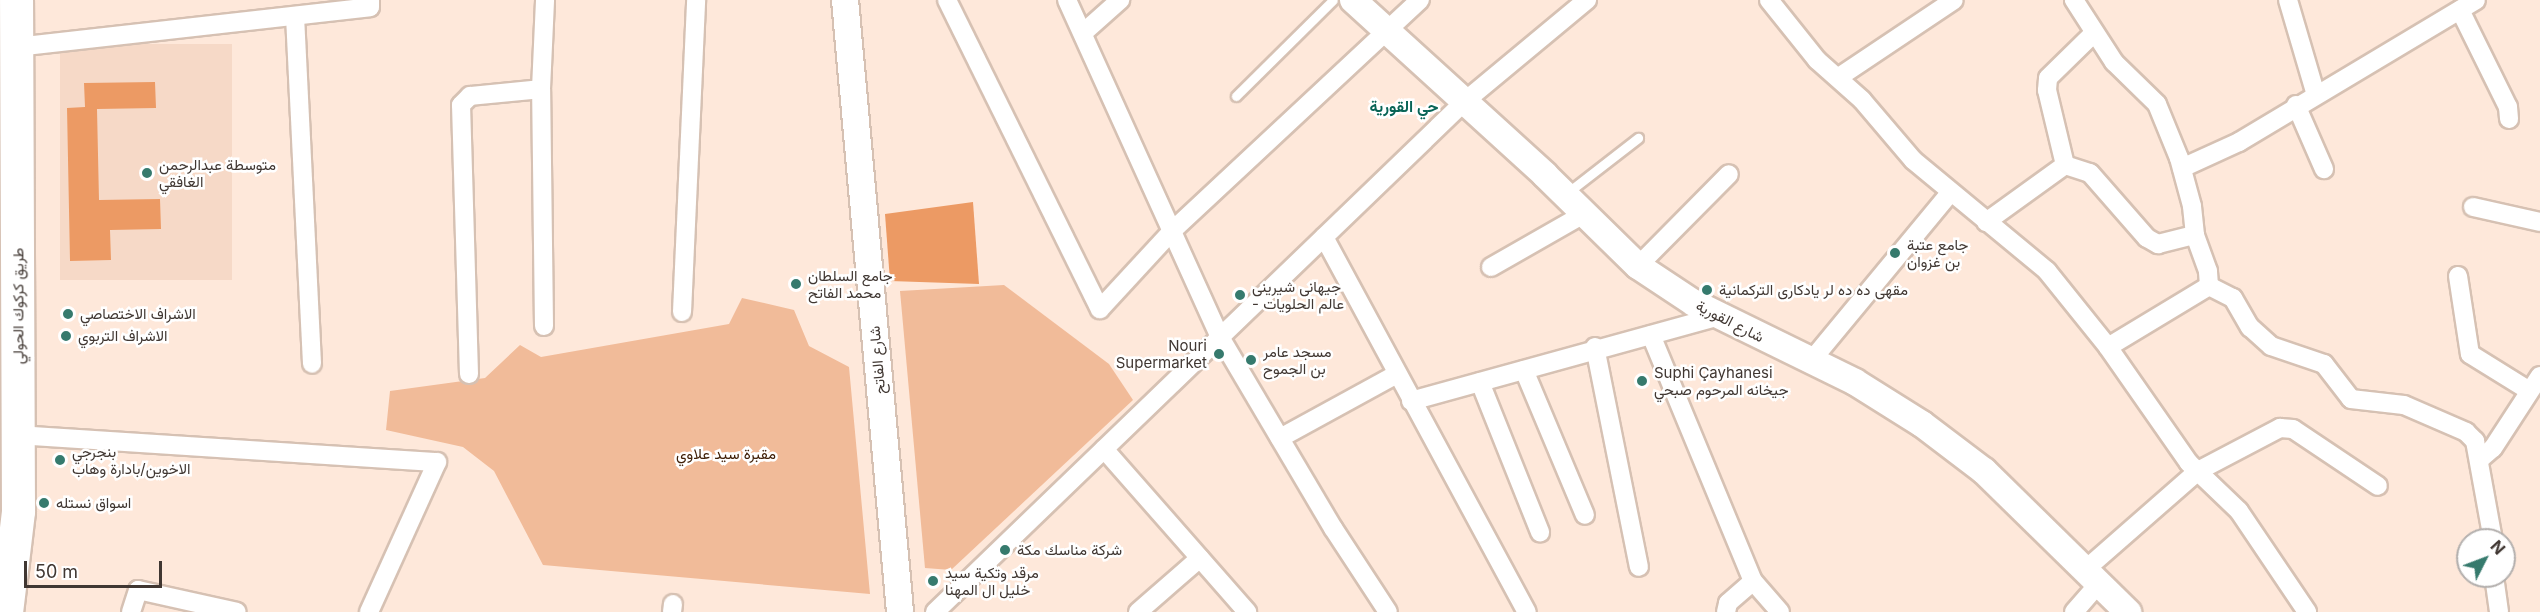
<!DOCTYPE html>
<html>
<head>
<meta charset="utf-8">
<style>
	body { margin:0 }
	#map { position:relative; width:2540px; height:612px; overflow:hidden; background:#fee8da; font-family:Inter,Vazirmatn,sans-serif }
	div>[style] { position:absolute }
	.built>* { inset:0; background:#f6d9c7; transform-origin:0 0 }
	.green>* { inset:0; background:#f1bb99 }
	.building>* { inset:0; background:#ec9a64 }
	.roads { filter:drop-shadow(2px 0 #d6c1b3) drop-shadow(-2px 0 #d6c1b3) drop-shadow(0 2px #d6c1b3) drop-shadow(0 -2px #d6c1b3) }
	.lane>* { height:9px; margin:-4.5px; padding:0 4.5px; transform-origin:4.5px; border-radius:4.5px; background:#fff }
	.street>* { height:18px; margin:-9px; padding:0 9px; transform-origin:9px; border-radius:9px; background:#fff }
	.secondary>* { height:26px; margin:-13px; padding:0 13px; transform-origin:13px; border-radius:13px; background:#fff }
	.highway>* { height:33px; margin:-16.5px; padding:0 16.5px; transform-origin:16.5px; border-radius:16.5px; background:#fff }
	.dots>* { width:16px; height:16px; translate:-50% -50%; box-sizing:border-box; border:3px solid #fff; border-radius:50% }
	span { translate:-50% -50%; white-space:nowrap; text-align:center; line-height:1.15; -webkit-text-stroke:5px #fff; paint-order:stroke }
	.poi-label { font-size:15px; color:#403732 }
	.left { translate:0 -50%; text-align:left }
	.right { translate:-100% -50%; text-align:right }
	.street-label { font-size:15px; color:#403732 }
	.park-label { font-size:15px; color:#402008 }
	.neighbourhood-label { font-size:16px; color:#086456; font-weight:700 }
	.north { position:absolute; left:2456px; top:528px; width:60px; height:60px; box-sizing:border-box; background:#fff; border:2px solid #b3afad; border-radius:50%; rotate:48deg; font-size:16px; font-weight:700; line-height:24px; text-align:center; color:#403732 }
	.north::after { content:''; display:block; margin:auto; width:21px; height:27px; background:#367a6d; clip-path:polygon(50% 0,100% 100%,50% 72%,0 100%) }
	.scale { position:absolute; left:24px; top:561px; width:138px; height:27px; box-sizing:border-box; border:3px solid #403732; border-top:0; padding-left:8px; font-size:18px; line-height:21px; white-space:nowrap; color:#403732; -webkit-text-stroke:4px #fff; paint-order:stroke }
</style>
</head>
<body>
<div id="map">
	<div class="built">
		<i style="left:232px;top:44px;width:236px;height:172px;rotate:90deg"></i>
	</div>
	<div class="green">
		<i style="clip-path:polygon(1004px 285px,1109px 364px,1133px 400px,951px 570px,925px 568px,900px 291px)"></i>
		<i style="clip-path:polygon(742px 298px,794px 310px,809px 346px,849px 367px,870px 594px,543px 565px,494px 471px,463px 447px,386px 430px,390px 391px,485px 378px,520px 345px,541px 357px,729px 324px)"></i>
	</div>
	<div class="building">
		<i style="clip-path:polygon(155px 82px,156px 108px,97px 109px,99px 200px,160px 199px,161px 229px,110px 230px,111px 260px,70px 261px,67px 108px,85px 107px,84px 83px)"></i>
		<i style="clip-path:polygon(973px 202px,979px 284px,890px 281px,885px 214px)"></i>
	</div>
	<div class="roads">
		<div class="lane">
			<i style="left:1236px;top:96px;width:136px;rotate:-44.7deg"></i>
			<i style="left:1567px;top:193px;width:90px;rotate:-37.8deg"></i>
		</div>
		<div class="street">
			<i style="left:947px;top:0;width:345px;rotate:63.7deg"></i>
			<i style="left:1100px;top:309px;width:106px;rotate:-47.3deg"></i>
			<i style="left:1172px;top:231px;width:339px;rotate:-43deg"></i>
			<i style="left:1067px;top:0;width:370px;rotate:65.6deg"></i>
			<i style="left:1220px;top:337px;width:222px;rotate:59.4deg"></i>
			<i style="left:1333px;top:528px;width:100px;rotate:56.8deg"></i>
			<i style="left:1769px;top:0;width:77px;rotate:51.3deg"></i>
			<i style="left:1817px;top:60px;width:60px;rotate:41.6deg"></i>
			<i style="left:1862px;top:100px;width:79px;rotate:49.6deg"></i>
			<i style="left:1913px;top:160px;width:174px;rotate:39.6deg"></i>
			<i style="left:2047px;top:271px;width:97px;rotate:51.2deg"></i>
			<i style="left:2108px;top:347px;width:118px;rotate:-31.1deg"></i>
			<i style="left:2209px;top:286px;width:15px;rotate:-94deg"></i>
			<i style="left:2208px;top:271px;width:38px;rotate:-110deg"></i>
			<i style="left:2195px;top:235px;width:29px;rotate:-96deg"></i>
			<i style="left:2192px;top:206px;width:50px;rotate:-105.2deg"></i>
			<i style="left:2179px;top:158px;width:58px;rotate:-112.2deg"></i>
			<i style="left:2157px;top:104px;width:60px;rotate:-135.7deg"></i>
			<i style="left:2114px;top:62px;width:74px;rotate:-122.8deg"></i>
			<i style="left:2288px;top:0;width:99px;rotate:73.6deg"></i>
			<i style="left:2460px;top:10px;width:108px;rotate:63.7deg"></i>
			<i style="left:2508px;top:107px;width:12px;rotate:85deg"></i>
			<i style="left:295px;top:16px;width:348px;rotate:87.2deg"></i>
			<i style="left:1083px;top:33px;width:50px;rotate:-41.7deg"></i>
			<i style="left:16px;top:47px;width:356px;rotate:-6.4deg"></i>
			<i style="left:370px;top:7px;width:7px;rotate:-90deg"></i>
			<i style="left:1839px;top:77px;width:138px;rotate:-33.8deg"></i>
			<i style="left:2296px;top:105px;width:70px;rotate:66.4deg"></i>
			<i style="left:2065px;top:165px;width:26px;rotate:18deg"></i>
			<i style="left:2090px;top:173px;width:86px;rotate:48.8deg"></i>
			<i style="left:2147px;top:238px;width:13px;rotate:29deg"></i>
			<i style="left:2158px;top:244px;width:38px;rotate:-14deg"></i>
			<i style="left:2182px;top:168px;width:63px;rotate:-24.5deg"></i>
			<i style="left:2239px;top:142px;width:276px;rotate:-30.9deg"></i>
			<i style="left:2473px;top:207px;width:69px;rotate:12.6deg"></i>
			<i style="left:1986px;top:222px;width:97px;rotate:-35.8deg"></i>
			<i style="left:2065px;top:165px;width:77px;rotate:-103.5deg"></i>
			<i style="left:2047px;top:90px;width:12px;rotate:-85deg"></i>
			<i style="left:2048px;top:78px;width:64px;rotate:-44.4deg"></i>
			<i style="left:1324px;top:237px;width:426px;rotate:61.6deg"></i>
			<i style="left:1638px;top:266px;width:129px;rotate:-45.3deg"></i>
			<i style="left:1491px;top:267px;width:107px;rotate:-29.7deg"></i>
			<i style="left:2458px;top:276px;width:79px;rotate:81.3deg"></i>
			<i style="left:2470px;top:354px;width:68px;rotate:31.8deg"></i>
			<i style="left:2209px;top:286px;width:27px;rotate:27deg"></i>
			<i style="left:2233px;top:298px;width:34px;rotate:60deg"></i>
			<i style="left:2250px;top:327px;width:28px;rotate:42deg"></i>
			<i style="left:2271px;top:346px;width:56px;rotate:18.8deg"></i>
			<i style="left:2324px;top:364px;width:44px;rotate:52.4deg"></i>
			<i style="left:2351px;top:399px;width:53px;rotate:6.5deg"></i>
			<i style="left:2404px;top:405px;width:68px;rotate:23.5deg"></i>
			<i style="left:2466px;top:432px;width:13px;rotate:45deg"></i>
			<i style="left:2475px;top:441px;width:101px;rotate:79.7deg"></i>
			<i style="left:682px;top:312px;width:312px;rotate:-87.4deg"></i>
			<i style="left:544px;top:326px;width:237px;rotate:-90.7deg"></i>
			<i style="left:541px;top:89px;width:89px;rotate:-87.4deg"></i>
			<i style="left:1651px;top:335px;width:266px;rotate:67.5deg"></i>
			<i style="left:1753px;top:581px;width:41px;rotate:48.9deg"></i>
			<i style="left:1595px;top:347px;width:224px;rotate:78.7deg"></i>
			<i style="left:2108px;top:347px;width:141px;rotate:55.1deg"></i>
			<i style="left:2189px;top:463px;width:69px;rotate:43.8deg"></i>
			<i style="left:2239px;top:511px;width:122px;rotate:56deg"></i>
			<i style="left:1811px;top:361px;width:219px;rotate:-50.4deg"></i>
			<i style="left:1524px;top:370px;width:157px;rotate:67.2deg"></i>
			<i style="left:469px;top:374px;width:269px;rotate:-91.7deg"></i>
			<i style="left:461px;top:105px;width:13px;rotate:-45deg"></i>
			<i style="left:470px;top:96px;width:71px;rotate:-5.6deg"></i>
			<i style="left:1480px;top:382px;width:162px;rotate:68.2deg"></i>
			<i style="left:1411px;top:401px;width:320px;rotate:-15.4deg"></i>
			<i style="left:18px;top:435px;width:420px;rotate:3.7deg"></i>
			<i style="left:437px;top:462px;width:165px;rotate:114.4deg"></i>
			<i style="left:1280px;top:438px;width:133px;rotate:-28.7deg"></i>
			<i style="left:1104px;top:449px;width:217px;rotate:48.7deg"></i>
			<i style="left:2479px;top:460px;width:18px;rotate:-41deg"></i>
			<i style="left:2493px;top:448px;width:86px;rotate:-56.9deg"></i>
			<i style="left:2086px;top:569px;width:149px;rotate:-41.2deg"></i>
			<i style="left:2198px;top:471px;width:93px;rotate:-27.7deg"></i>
			<i style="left:2280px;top:428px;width:13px;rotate:4deg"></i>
			<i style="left:2293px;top:429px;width:102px;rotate:33.8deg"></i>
			<i style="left:2494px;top:576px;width:36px;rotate:82deg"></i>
			<i style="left:131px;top:612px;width:23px;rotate:-72deg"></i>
			<i style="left:138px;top:590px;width:101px;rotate:12.5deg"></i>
			<i style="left:672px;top:612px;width:8px;rotate:-83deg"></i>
			<i style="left:935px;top:612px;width:735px;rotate:-43.95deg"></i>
			<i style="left:1464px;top:102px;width:160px;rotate:-39.7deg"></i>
			<i style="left:1138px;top:612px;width:82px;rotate:-41.1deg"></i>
			<i style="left:1726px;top:612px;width:9px;rotate:-77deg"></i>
			<i style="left:1728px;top:603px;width:33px;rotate:-41deg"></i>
			<i style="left:2074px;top:612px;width:40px;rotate:-49deg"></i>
		</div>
		<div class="secondary">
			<i style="left:845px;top:0;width:614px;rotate:84.86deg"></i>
			<i style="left:1353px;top:0;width:260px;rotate:42.3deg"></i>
			<i style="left:1545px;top:175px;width:130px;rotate:44.4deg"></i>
			<i style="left:1638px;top:266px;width:67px;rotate:33.5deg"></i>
			<i style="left:1694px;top:303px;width:179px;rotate:26.1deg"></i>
			<i style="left:1855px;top:382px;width:79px;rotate:32.1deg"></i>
			<i style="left:1922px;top:424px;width:78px;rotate:37.2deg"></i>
			<i style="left:1984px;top:471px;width:202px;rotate:44.4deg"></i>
		</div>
		<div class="highway">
			<i style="left:6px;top:612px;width:102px;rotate:-83.2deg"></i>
			<i style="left:18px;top:511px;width:511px;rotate:-90.22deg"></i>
		</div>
	</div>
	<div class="dots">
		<i style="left:147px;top:173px;background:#367a6d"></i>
		<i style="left:1895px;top:253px;background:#367a6d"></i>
		<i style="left:796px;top:284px;background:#367a6d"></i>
		<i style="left:1707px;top:290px;background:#367a6d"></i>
		<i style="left:1240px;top:295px;background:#367a6d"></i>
		<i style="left:68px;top:314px;background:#367a6d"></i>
		<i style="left:66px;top:336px;background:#367a6d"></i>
		<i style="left:1219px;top:354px;background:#367a6d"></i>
		<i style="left:1251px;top:360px;background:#367a6d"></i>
		<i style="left:1642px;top:381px;background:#367a6d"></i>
		<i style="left:60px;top:460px;background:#367a6d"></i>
		<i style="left:44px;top:503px;background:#367a6d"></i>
		<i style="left:1005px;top:550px;background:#367a6d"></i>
		<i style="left:933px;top:581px;background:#367a6d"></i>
	</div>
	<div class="poi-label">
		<span class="left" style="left:159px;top:173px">متوسطة عبدالرحمن<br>الغافقي</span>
		<span class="left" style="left:1907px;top:253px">جامع عتبة<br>بن غزوان</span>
		<span class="left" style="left:808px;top:284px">جامع السلطان<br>محمد الفاتح</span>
		<span class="left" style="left:1252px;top:295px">جیهانی شیرینی<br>- عالم الحلويات</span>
		<span class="left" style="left:1719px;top:290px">مقهى ده ده لر يادكارى التركمانية</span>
		<span class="left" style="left:80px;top:314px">الاشراف الاختصاصي</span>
		<span class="left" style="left:78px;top:336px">الاشراف التربوي</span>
		<span class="right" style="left:1207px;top:354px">Nouri<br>Supermarket</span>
		<span class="left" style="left:1263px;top:360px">مسجد عامر<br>بن الجموح</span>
		<span class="left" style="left:1654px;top:381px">Suphi Çayhanesi<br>جيخانه المرحوم صبحي</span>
		<span class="left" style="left:72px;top:460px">بنجرجي<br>الاخوين/بادارة وهاب</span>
		<span class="left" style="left:56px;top:503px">اسواق نستله</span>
		<span class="left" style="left:1017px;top:550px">شركة مناسك مكة</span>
		<span class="left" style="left:945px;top:581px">مرقد وتكية سيد<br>خليل ال المهنا</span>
	</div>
	<div class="street-label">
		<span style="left:18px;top:306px;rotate:-90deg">طريق كركوك الحولي</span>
		<span style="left:1730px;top:321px;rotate:27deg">شارع القورية</span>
		<span style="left:877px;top:360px;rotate:-95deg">شارع الفاتح</span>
	</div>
	<div class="park-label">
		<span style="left:726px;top:454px">مقبرة سيد علاوي</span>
	</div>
	<div class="neighbourhood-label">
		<span style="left:1404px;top:106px">حي القورية</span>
	</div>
	<div class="north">N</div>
	<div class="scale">50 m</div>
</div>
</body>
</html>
